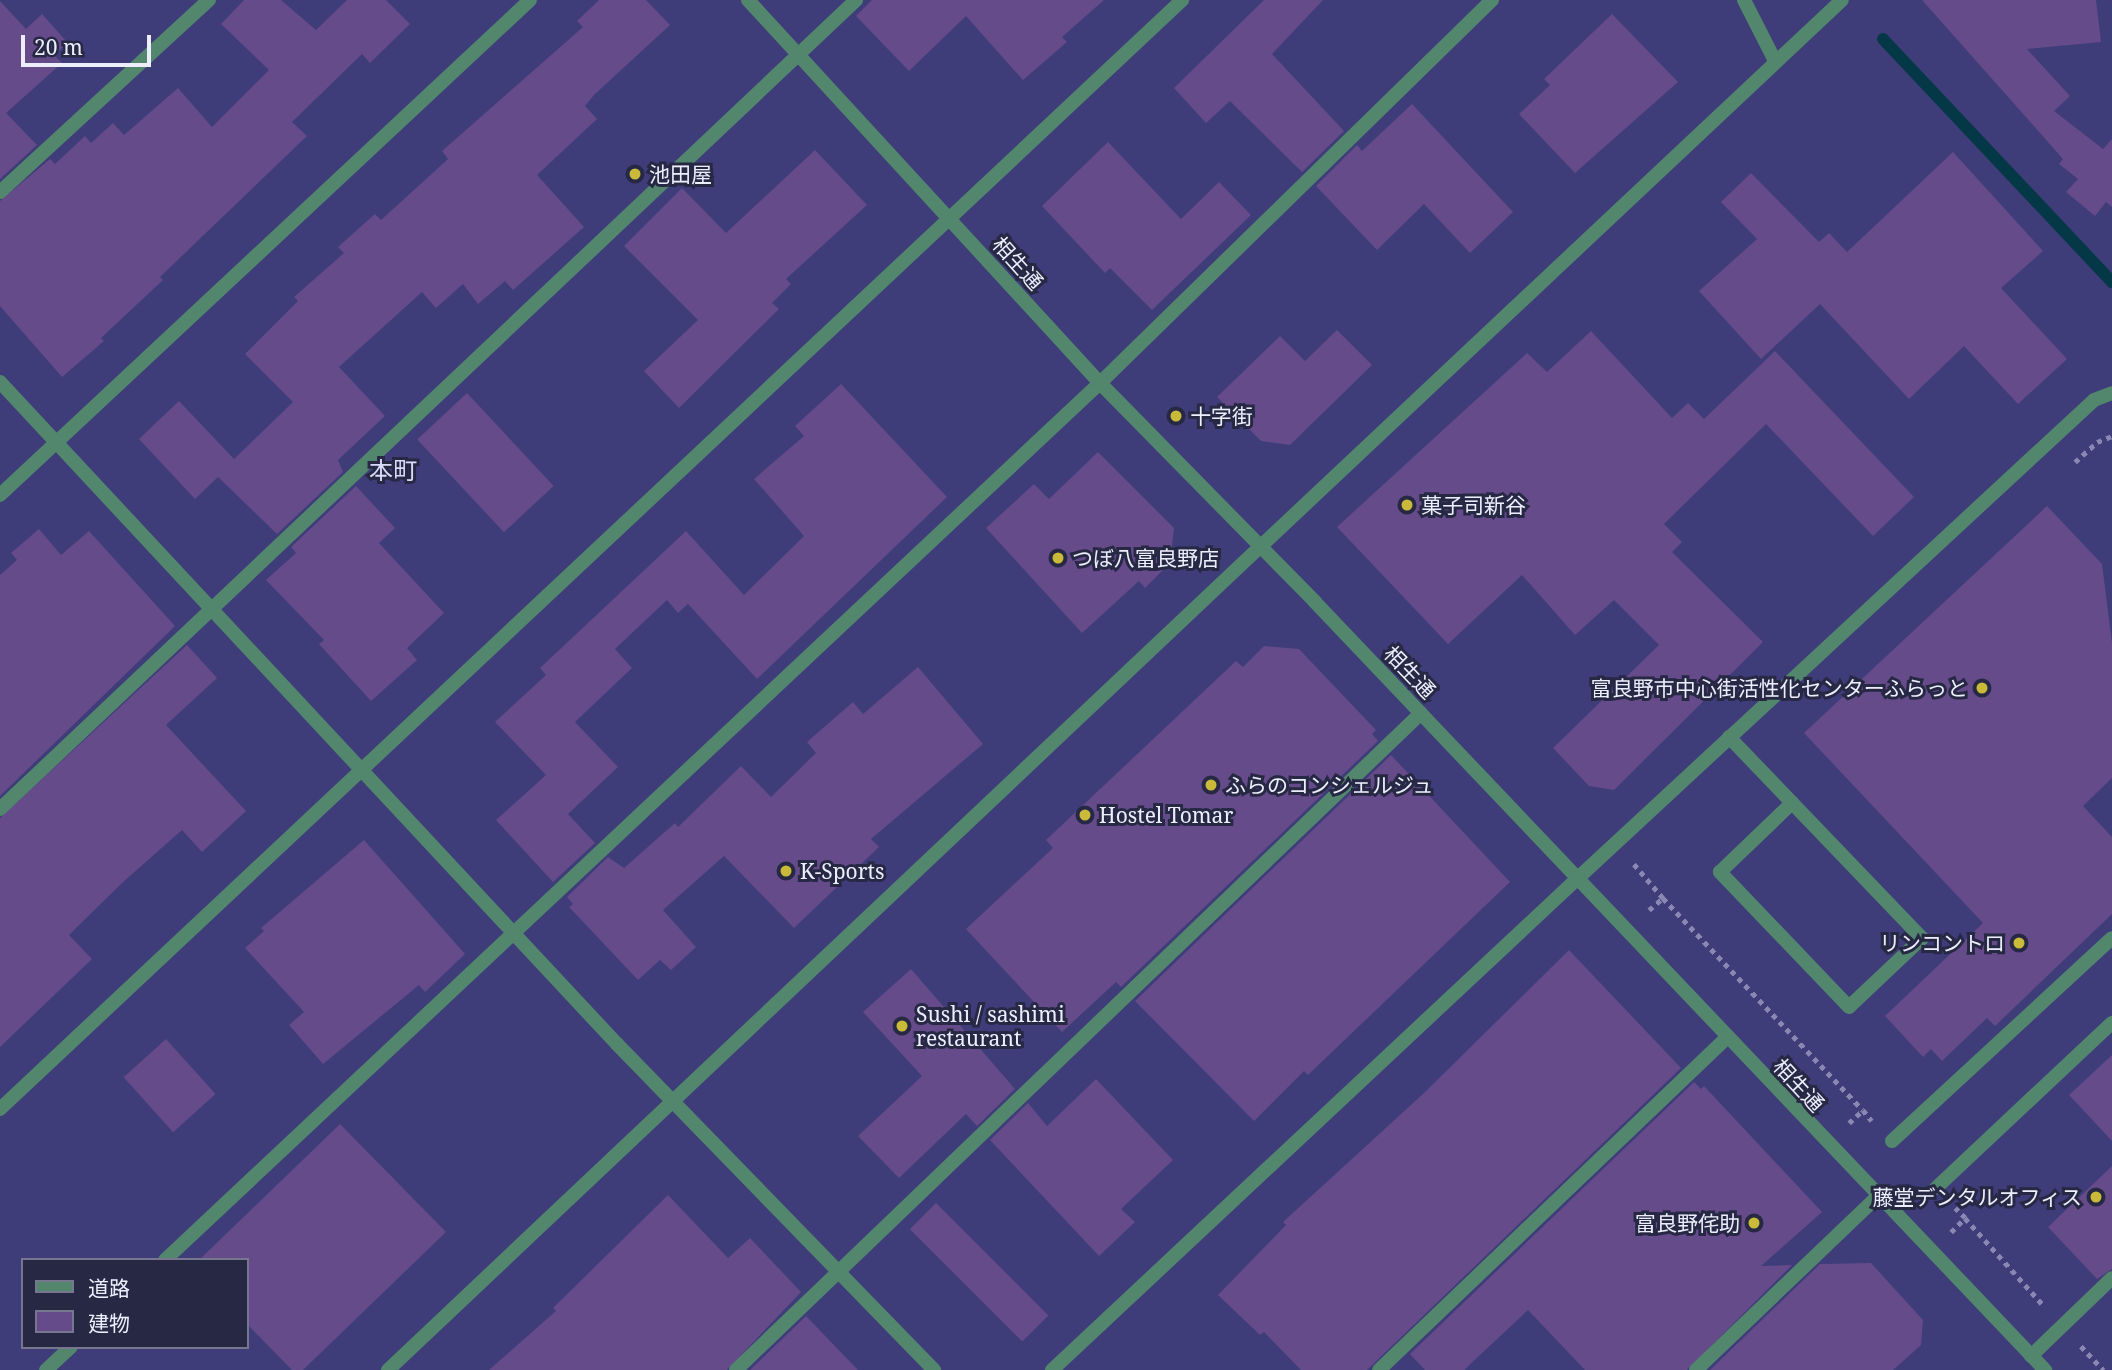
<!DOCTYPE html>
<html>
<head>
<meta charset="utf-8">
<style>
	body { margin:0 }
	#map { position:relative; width:2112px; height:1370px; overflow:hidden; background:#3e3c79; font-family:"Noto Serif","Noto Sans JP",serif }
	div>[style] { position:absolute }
	.stream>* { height:12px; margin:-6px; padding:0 6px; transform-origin:6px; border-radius:6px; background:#053846 }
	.building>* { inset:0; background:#654b89; transform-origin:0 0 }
	.path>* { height:4.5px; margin-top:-2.25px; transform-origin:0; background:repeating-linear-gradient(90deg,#8988b2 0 5px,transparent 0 10px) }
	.service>* { height:14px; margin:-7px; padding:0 7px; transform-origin:7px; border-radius:7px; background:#52866d }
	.pedestrian>* { height:14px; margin:-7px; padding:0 7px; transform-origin:7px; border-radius:7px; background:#52866d }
	.minor>* { height:14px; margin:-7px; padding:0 7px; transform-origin:7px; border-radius:7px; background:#52866d }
	.tertiary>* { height:14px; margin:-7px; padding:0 7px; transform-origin:7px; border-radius:7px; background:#52866d }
	.dots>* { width:19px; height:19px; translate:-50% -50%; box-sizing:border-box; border:4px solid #272844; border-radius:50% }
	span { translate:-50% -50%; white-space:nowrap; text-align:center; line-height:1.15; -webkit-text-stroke:6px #272844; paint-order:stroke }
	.poi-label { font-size:21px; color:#edeefd }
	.left { translate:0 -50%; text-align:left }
	.right { translate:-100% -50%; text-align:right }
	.street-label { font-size:21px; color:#edeefd }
	.quarter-label { font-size:24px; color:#d8daf8 }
	.legend { position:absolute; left:21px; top:1258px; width:228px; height:91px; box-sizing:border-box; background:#272844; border:2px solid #76778e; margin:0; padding:9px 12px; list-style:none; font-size:21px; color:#edeefd }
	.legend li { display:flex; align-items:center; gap:14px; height:35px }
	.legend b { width:35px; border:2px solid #76778e }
	.scale { position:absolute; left:21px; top:35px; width:130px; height:32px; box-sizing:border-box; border:4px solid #edeefd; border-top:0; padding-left:9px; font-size:21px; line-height:24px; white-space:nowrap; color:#edeefd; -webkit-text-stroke:5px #272844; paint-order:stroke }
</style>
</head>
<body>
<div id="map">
	<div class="stream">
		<i style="left:1883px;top:39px;width:334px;rotate:46.7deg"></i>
	</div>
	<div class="building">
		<i style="clip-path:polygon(244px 0,281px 0,316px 30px,347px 0,386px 0,410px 24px,370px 63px,362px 54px,292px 122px,307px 136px,160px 277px,163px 280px,101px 338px,104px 341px,62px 377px,0 306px,0 201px,50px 159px,55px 164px,85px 136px,91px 143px,113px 123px,124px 135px,178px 88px,212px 127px,269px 70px,221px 24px)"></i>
		<i style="clip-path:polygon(599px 0,646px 0,670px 25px,594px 95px,585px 106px,597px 119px,537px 175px,584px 227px,513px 290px,505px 281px,478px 304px,463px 284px,436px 308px,422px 292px,339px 367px,385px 416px,338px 460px,343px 472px,277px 534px,218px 477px,195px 499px,139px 439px,179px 401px,234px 459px,293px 402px,245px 354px,298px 301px,294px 297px,344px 253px,338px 247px,375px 214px,381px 220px,448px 159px,442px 151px,583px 27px,577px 21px)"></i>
		<i style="clip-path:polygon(872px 0,1104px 0,1062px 37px,1067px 42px,1023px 80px,966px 16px,909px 71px,856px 16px)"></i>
		<i style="clip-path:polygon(1264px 0,1323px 0,1272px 54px,1344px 131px,1302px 172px,1230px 101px,1206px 123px,1174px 88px)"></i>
		<i style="clip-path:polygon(1922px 0,2096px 0,2101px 42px,2027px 49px,2070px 96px,2054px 111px,2103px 149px,2112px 139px,2112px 207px,2106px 202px,2095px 216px,2066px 192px,2078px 179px,2059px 164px,2063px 159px)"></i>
		<i style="clip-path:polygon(0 1px,26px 29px,42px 14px,68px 43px,54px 55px,62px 63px,6px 113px,37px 145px,0 179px)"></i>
		<i style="clip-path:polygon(1612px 14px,1678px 82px,1575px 173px,1519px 114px,1550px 85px,1544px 79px)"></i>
		<i style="clip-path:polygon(1412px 104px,1513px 212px,1470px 253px,1424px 204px,1377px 250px,1316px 186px,1357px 145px,1362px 151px)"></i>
		<i style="clip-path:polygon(1108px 142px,1181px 219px,1219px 182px,1251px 215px,1152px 310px,1110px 268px,1105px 273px,1042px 206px)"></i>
		<i style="clip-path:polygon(815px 150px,867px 205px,786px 279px,791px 284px,772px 303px,779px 309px,679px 408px,644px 371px,698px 320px,624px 246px,682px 188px,726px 233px)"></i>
		<i style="clip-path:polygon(1953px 152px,2043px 251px,2001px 288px,2067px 359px,2018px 404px,1964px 346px,1909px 399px,1820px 304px,1761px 359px,1699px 291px,1757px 239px,1721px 202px,1751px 173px,1819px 242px,1829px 233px,1847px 252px)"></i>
		<i style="clip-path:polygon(1337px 330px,1372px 365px,1290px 445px,1261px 441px,1217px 397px,1280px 336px,1305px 361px)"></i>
		<i style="clip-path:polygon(1591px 331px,1672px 418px,1688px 403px,1704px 419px,1775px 351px,1914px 497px,1873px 536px,1766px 424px,1664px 524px,1682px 542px,1672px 552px,1763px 642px,1614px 790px,1589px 786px,1553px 748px,1659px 645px,1614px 600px,1575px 635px,1522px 575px,1448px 644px,1337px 527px,1527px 353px,1547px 372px)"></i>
		<i style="clip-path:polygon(841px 384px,947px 497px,757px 679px,688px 604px,678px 613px,667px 600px,615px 649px,632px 668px,575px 722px,618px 767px,568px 814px,595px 843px,553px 882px,496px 820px,546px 775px,495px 722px,546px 675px,540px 668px,686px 531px,744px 595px,804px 536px,754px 479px,804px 436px,795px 426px)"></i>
		<i style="left:467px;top:393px;width:127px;height:68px;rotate:47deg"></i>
		<i style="clip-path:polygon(1098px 452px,1174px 528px,1170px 563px,1145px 588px,1139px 581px,1082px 633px,986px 528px,1034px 484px,1049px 499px)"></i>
		<i style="clip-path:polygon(356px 486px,395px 528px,379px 543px,444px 613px,407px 648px,417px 660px,371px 701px,319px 644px,324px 640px,266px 580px,296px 553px,291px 547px)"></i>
		<i style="clip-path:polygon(2047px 506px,2102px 564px,2112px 643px,2112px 778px,2083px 806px,2112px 837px,2112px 914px,1995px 1026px,1987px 1018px,1942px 1061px,1931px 1049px,1923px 1057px,1885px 1016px,1983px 923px,1804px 733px)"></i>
		<i style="clip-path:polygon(39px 529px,61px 555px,89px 531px,175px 626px,0 796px,0 575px,17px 560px,11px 553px)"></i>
		<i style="clip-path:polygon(187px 645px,217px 678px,166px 725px,246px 811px,202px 852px,182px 830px,122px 883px,69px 935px,92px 959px,0 1047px,0 818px)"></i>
		<i style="clip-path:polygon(1264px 646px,1299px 649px,1376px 730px,1372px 734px,1378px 741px,1121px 987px,1116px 982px,1062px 1032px,966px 929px,1053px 848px,1046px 840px,1236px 661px,1243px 667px)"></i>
		<i style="clip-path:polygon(918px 667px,983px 744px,871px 839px,879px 847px,794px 928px,724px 856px,663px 910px,696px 947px,671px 970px,660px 960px,638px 980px,569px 907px,573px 904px,567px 897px,608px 857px,624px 868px,675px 823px,678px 827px,741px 766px,771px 797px,816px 753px,807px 742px,853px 702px,863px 714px)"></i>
		<i style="clip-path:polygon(1391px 755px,1510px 882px,1308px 1075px,1304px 1071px,1254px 1121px,1135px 1001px)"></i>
		<i style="clip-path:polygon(364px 840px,465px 954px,425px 992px,419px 985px,323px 1064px,289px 1025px,304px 1012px,245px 948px,264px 931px,261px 928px)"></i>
		<i style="clip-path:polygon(1569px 950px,1681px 1068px,1367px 1370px,1301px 1370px,1264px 1332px,1260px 1335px,1218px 1295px,1286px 1225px,1283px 1222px,1424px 1093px)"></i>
		<i style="clip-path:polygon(911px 969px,1015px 1089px,977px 1126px,966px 1114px,899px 1178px,858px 1136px,922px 1076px,863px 1012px)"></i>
		<i style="left:166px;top:1039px;width:74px;height:57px;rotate:48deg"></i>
		<i style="clip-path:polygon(2112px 1055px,2112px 1141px,2069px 1095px)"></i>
		<i style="clip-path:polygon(1096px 1079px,1173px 1160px,1121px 1209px,1135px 1222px,1099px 1256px,990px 1140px,1028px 1103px,1047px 1126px)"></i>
		<i style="clip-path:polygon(1694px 1082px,1701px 1089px,1704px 1086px,1822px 1212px,1761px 1266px,1792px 1265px,1687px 1370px,1585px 1370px,1528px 1310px,1464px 1370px,1425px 1370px,1410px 1354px)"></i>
		<i style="clip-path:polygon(340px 1124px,446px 1232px,303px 1370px,292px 1370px,247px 1324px,247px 1260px,199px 1260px)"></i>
		<i style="clip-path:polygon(2112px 1166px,2112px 1269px,2097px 1279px,2048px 1227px)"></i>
		<i style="clip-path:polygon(668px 1195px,728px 1258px,750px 1238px,801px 1292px,727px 1370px,489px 1370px,556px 1311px,553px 1308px)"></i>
		<i style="left:936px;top:1203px;width:159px;height:37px;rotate:45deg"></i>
		<i style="clip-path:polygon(1871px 1263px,1923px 1320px,1921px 1345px,1893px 1370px,1710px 1370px,1820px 1264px)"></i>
		<i style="clip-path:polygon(806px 1316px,858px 1370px,750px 1370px)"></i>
	</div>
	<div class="path">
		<i style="left:2075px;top:462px;width:30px;rotate:-42deg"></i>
		<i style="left:2097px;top:442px;width:16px;rotate:-22deg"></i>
		<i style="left:1634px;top:864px;width:45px;rotate:49.5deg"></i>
		<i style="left:1649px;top:910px;width:18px;rotate:-41deg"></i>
		<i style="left:1663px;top:898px;width:291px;rotate:46.7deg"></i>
		<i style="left:1849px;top:1123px;width:19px;rotate:-43deg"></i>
		<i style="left:1863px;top:1110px;width:14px;rotate:51deg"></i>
		<i style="left:1965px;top:1218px;width:118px;rotate:48.1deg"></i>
		<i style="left:1951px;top:1232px;width:20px;rotate:-45deg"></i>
		<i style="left:1965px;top:1218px;width:14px;rotate:-135deg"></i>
		<i style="left:2081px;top:1346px;width:33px;rotate:47deg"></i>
	</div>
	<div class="service">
		<i style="left:0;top:192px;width:284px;rotate:-42.6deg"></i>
		<i style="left:1729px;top:737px;width:279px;rotate:46.2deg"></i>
		<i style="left:1922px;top:938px;width:100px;rotate:136.6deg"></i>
		<i style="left:1849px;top:1007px;width:187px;rotate:-133.7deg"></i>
		<i style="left:1720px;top:872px;width:100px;rotate:-43.8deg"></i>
		<i style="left:0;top:809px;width:1178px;rotate:-43.38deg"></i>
		<i style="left:165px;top:1260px;width:1282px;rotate:-43.17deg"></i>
		<i style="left:1100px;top:383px;width:548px;rotate:-44.33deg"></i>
		<i style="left:46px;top:1370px;width:34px;rotate:-43deg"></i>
		<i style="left:736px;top:1370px;width:949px;rotate:-43.8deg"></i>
		<i style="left:1379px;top:1370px;width:480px;rotate:-43.7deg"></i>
	</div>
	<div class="pedestrian">
		<i style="left:1892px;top:1141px;width:299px;rotate:-42.7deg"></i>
		<i style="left:1936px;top:1188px;width:241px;rotate:-43.2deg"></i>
	</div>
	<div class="minor">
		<i style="left:1744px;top:0;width:66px;rotate:63deg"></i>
		<i style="left:0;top:382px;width:905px;rotate:47.02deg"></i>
		<i style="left:617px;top:1044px;width:455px;rotate:45.8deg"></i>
		<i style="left:2094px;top:400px;width:19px;rotate:-21deg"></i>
		<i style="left:0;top:495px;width:725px;rotate:-43.04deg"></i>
		<i style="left:0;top:1109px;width:1621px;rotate:-43.17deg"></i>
		<i style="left:2031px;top:1356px;width:112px;rotate:-43.9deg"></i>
		<i style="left:388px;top:1370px;width:1200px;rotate:-43.35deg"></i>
		<i style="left:1052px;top:1370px;width:720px;rotate:-43.09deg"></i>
		<i style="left:1696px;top:1370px;width:250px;rotate:-43.7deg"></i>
	</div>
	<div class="tertiary">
		<i style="left:748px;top:0;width:520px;rotate:47.42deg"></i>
		<i style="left:1100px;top:383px;width:307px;rotate:45.5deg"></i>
		<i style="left:1315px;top:602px;width:1060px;rotate:46.45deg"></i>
		<i style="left:1261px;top:546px;width:797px;rotate:-43.22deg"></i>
		<i style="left:1578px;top:878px;width:703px;rotate:-42.81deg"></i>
	</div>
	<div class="dots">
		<i style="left:635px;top:174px;background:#caba3a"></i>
		<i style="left:1176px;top:416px;background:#caba3a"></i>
		<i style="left:1407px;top:505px;background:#caba3a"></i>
		<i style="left:1058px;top:558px;background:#caba3a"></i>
		<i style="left:1982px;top:688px;background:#caba3a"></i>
		<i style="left:1211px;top:785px;background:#caba3a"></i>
		<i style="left:1085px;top:815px;background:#caba3a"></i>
		<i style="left:786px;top:871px;background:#caba3a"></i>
		<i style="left:2019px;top:943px;background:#caba3a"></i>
		<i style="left:902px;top:1026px;background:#caba3a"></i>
		<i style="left:2096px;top:1197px;background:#caba3a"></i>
		<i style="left:1754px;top:1223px;background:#caba3a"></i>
	</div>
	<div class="poi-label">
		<span class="left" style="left:649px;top:174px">池田屋</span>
		<span class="left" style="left:1190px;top:416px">十字街</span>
		<span class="left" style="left:1421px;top:505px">菓子司新谷</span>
		<span class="left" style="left:1072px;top:558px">つぼ八富良野店</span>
		<span class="right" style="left:1968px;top:688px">富良野市中心街活性化センターふらっと</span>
		<span class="left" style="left:1225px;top:785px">ふらのコンシェルジュ</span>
		<span class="left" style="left:1099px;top:815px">Hostel Tomar</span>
		<span class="left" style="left:800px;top:871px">K-Sports</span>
		<span class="right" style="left:2005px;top:943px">リンコントロ</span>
		<span class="left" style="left:916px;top:1026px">Sushi / sashimi<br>restaurant</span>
		<span class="right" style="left:2082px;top:1197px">藤堂デンタルオフィス</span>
		<span class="right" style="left:1740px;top:1223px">富良野侘助</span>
	</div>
	<div class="street-label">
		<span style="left:1018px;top:263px;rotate:48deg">相生通</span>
		<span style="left:1410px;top:672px;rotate:46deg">相生通</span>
		<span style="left:1799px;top:1085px;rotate:47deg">相生通</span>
	</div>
	<div class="quarter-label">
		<span style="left:393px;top:470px">本町</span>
	</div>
	<ul class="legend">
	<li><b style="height:9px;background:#52866d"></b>道路</li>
	<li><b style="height:19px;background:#654b89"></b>建物</li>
	</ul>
	<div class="scale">20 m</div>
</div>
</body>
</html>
